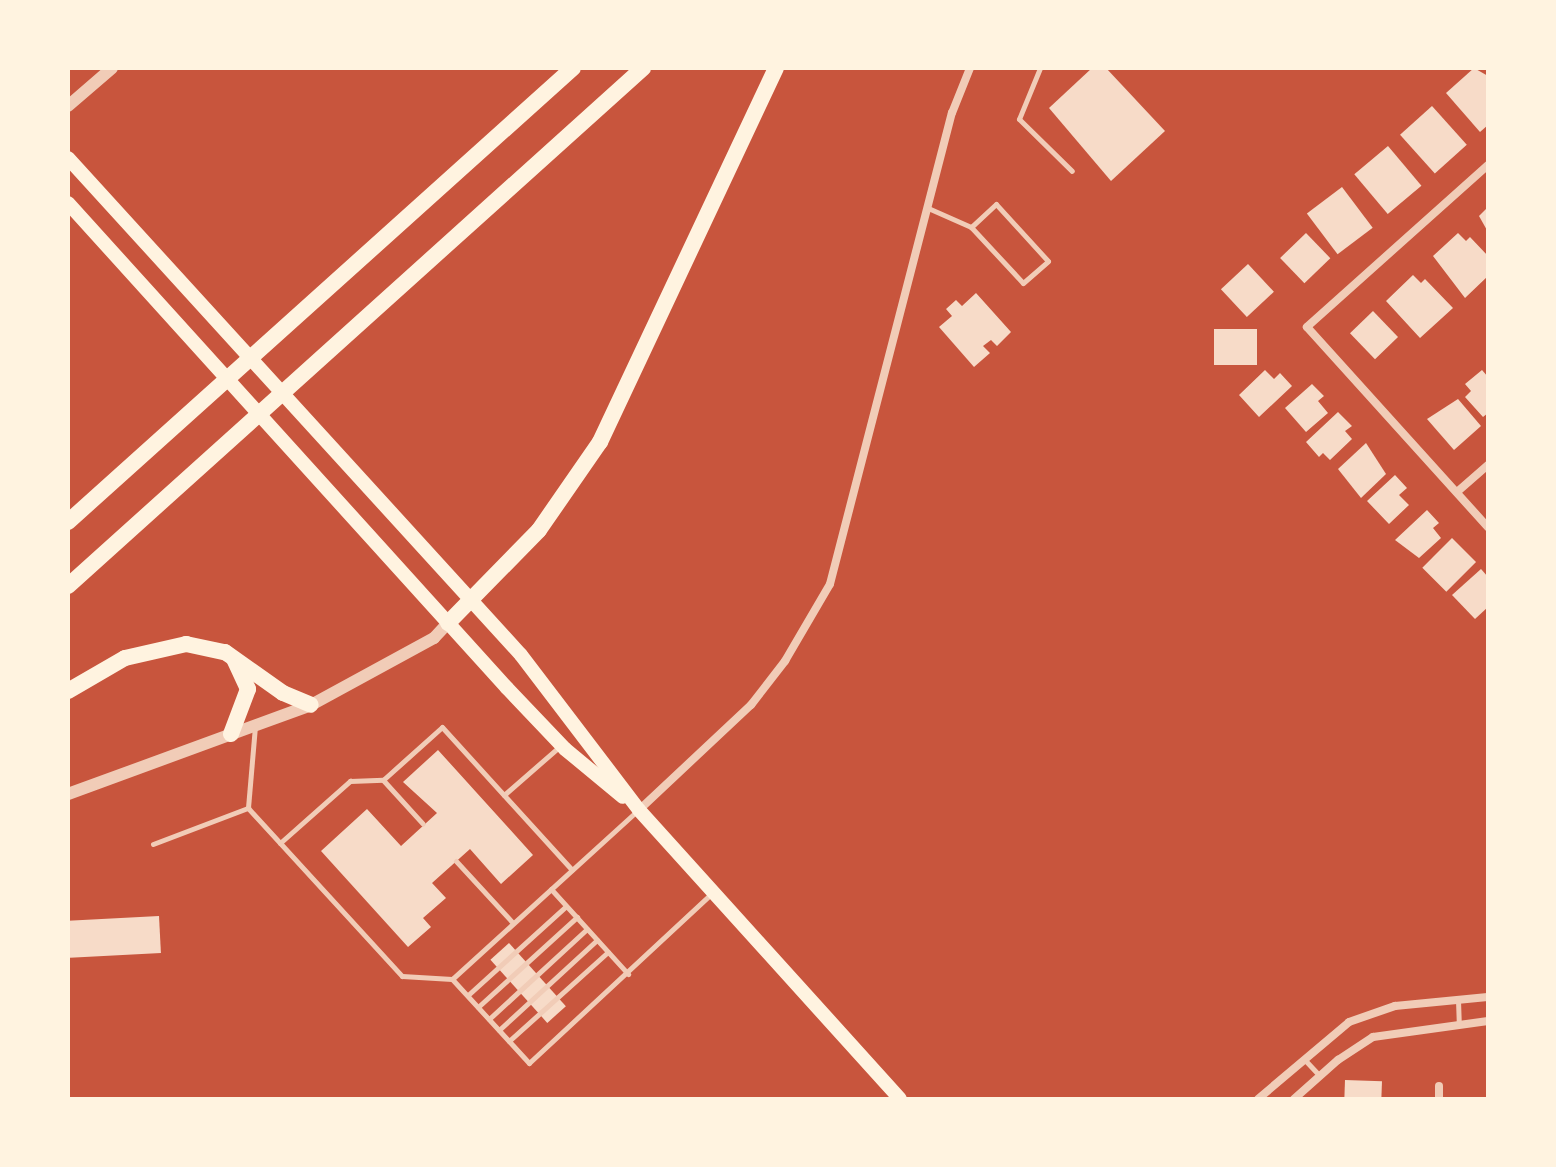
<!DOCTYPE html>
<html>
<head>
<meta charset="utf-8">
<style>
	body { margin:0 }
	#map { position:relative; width:1556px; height:1167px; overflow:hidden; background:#c8553d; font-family:Roboto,sans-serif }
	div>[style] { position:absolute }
	.building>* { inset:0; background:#f7dbc8; transform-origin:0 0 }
	.service>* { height:5px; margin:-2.5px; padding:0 2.5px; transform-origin:2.5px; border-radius:2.5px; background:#f1ccb7 }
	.minor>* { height:8px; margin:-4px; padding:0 4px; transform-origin:4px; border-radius:4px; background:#f1ccb7 }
	.tertiary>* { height:12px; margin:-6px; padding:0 6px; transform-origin:6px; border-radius:6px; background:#f1ccb7 }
	.secondary>* { height:14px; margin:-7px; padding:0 7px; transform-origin:7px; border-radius:7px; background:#fff3e0 }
	.motorway>* { height:16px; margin:-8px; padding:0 8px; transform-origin:8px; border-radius:8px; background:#fff3e0 }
	span { translate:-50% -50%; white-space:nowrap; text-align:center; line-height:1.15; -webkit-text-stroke:6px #fff3e0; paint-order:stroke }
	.frame { position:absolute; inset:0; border:70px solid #fff3e0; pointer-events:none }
</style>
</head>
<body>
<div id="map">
	<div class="building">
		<i style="clip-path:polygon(1092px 68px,1106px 68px,1165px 131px,1111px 181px,1049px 108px)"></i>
		<i style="clip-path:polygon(1474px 68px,1488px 76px,1488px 125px,1480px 132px,1446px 93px)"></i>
		<i style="left:1432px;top:106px;width:52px;height:43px;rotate:48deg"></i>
		<i style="left:1388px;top:146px;width:52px;height:44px;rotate:50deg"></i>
		<i style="left:1342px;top:187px;width:51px;height:44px;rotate:53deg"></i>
		<i style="clip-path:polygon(1488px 207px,1488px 232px,1479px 216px)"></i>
		<i style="left:1306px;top:233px;width:35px;height:36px;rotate:46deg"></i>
		<i style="clip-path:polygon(1458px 233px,1466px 241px,1470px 237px,1488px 256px,1488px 276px,1465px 298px,1433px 256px)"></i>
		<i style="left:1248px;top:264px;width:38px;height:37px;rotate:47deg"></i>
		<i style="clip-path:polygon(1413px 275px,1421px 283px,1425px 279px,1453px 308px,1420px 338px,1386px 301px)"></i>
		<i style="clip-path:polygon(976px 293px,1011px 332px,997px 346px,991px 340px,983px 346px,990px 353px,974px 367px,939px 327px,952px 316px,946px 309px,956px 300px,962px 306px)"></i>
		<i style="left:1373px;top:311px;width:36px;height:32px;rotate:46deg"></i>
		<i style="left:1214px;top:329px;width:43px;height:36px"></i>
		<i style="clip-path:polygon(1265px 370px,1274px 379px,1280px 373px,1292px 386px,1259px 417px,1239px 395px)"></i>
		<i style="clip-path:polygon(1482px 370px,1488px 377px,1488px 413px,1483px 417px,1465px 397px,1471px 391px,1465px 384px)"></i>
		<i style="clip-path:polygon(1312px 384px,1324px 396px,1318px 401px,1328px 413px,1306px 432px,1285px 408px)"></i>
		<i style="clip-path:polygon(1458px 399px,1481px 426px,1454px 450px,1427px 419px)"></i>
		<i style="clip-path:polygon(1338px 412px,1352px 426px,1345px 431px,1352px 439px,1330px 460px,1323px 453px,1319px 457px,1306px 442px)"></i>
		<i style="clip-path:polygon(1366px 443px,1386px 474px,1361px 498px,1338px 469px)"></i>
		<i style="clip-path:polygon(1395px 475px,1407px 488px,1399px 495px,1409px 505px,1389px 524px,1367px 501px)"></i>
		<i style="clip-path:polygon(1427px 510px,1439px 523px,1433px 528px,1441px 538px,1419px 558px,1395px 540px)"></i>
		<i style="left:1452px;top:538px;width:34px;height:42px;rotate:45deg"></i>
		<i style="clip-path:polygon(1481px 569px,1488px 577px,1488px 607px,1475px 619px,1452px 595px)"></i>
		<i style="clip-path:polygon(438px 750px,533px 855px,501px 884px,470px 849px,432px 883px,446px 898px,423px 918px,431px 927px,408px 947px,321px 851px,367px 809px,401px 846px,437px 813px,403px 782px)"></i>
		<i style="left:159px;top:916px;width:37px;height:91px;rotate:87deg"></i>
		<i style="left:509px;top:943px;width:85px;height:25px;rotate:48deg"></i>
		<i style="left:1345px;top:1080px;width:37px;height:19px;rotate:2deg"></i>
	</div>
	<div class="service">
		<i style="left:1040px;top:68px;width:55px;rotate:112.4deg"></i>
		<i style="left:1019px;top:119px;width:74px;rotate:44.5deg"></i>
		<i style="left:928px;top:208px;width:47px;rotate:23.8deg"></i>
		<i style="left:971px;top:227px;width:76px;rotate:47.1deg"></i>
		<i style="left:1023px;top:283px;width:33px;rotate:-41deg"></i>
		<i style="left:1048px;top:261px;width:77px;rotate:-132.4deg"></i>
		<i style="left:996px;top:204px;width:34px;rotate:137deg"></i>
		<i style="left:255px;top:726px;width:82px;rotate:94.9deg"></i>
		<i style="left:248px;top:808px;width:228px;rotate:47.5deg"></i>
		<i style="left:402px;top:976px;width:50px;rotate:3.4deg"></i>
		<i style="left:383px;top:780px;width:59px;rotate:47.7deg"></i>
		<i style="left:504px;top:795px;width:74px;rotate:-41.2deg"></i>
		<i style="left:638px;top:810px;width:251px;rotate:137.7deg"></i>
		<i style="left:452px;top:979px;width:114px;rotate:47.5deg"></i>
		<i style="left:529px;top:1063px;width:250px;rotate:-42.9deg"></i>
		<i style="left:280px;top:843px;width:94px;rotate:-41.5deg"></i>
		<i style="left:350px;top:781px;width:33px;rotate:-2deg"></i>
		<i style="left:383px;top:780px;width:79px;rotate:-41.9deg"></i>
		<i style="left:442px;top:727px;width:193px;rotate:47.7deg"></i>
		<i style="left:153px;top:844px;width:102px;rotate:-20.8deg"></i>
		<i style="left:456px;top:861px;width:84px;rotate:47.4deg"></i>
		<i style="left:551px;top:889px;width:115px;rotate:47.8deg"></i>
		<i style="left:468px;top:995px;width:132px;rotate:-42.2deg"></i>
		<i style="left:1458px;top:1000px;width:23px;rotate:88deg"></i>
		<i style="left:478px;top:1007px;width:134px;rotate:-42.3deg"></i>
		<i style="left:489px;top:1019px;width:133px;rotate:-42.6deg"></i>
		<i style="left:499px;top:1030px;width:133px;rotate:-42.6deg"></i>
		<i style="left:509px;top:1041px;width:133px;rotate:-42deg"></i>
		<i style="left:1304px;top:1059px;width:23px;rotate:47deg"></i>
	</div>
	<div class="minor">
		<i style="left:1488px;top:165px;width:243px;rotate:138.2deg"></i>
		<i style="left:1307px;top:327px;width:270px;rotate:47.9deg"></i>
		<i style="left:1457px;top:492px;width:41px;rotate:-41.1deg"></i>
		<i style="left:639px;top:810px;width:154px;rotate:-43.2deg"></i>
		<i style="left:751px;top:705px;width:56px;rotate:-52.3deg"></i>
		<i style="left:785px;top:661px;width:89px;rotate:-59.7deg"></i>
		<i style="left:830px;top:584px;width:487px;rotate:-75.5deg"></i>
		<i style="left:952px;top:113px;width:48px;rotate:-68.2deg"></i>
		<i style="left:1258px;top:1099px;width:119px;rotate:-40.2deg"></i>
		<i style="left:1349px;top:1022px;width:49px;rotate:-19.2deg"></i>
		<i style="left:1395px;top:1006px;width:93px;rotate:-5.5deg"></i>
		<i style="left:1294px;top:1099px;width:59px;rotate:-41.6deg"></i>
		<i style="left:1338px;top:1060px;width:42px;rotate:-33.3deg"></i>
		<i style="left:1373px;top:1037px;width:116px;rotate:-7.9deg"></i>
		<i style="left:1439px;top:1099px;width:13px;rotate:-90deg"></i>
	</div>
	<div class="tertiary">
		<i style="left:68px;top:106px;width:58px;rotate:-40.8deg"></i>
		<i style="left:68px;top:794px;width:259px;rotate:-20.1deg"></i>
		<i style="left:311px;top:705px;width:140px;rotate:-28.6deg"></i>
		<i style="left:434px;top:638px;width:21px;rotate:-47deg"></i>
	</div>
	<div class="secondary">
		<i style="left:68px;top:158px;width:672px;rotate:47.65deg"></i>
		<i style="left:521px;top:655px;width:195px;rotate:52.7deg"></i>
		<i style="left:639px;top:810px;width:389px;rotate:47.9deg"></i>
		<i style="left:68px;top:203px;width:654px;rotate:47.85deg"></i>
		<i style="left:507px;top:688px;width:84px;rotate:46.4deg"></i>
		<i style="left:565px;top:749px;width:75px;rotate:39.6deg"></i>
	</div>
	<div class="motorway">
		<i style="left:68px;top:522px;width:679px;rotate:-41.96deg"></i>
		<i style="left:68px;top:586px;width:774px;rotate:-42.01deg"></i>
		<i style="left:448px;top:623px;width:130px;rotate:-45.6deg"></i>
		<i style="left:539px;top:530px;width:107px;rotate:-55.3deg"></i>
		<i style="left:600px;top:442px;width:413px;rotate:-64.8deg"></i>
		<i style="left:68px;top:691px;width:66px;rotate:-30.1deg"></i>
		<i style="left:125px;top:658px;width:63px;rotate:-12.9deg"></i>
		<i style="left:186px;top:644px;width:40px;rotate:12deg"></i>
		<i style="left:225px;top:652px;width:71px;rotate:35.3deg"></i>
		<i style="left:283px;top:693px;width:30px;rotate:23deg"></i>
		<i style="left:231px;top:734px;width:48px;rotate:-69.3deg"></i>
		<i style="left:248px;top:689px;width:31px;rotate:-115deg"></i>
	</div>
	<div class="frame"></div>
</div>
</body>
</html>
